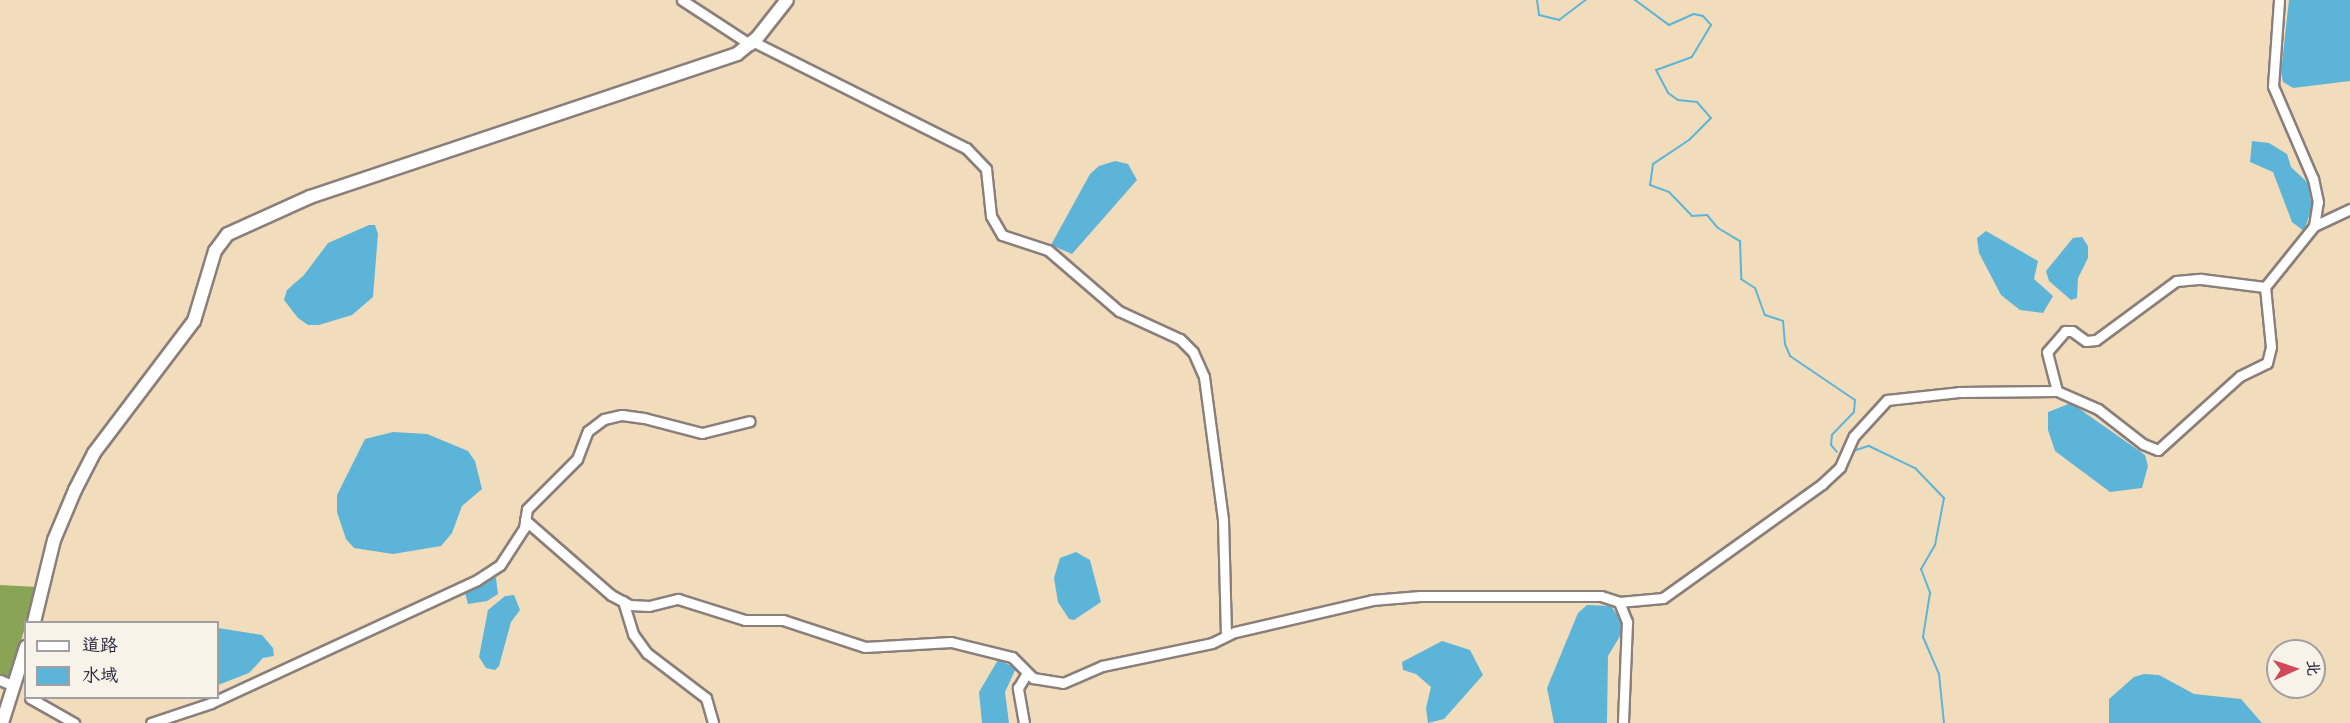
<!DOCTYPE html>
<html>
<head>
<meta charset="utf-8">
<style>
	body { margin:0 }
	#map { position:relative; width:2350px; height:723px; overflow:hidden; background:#f1dcbb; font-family:Kalam,"LXGW WenKai TC",sans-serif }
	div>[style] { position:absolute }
	.forest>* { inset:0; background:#89a455 }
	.water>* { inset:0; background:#5cb5d9 }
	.stream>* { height:2px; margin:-1px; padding:0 1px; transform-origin:1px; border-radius:1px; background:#5cb5d9 }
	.roads { filter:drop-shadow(2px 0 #8a7f7b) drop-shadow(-2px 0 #8a7f7b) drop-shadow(0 2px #8a7f7b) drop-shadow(0 -2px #8a7f7b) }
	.minor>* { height:9px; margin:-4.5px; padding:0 4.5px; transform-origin:4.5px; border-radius:4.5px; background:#fff }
	.tertiary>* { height:12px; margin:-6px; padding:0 6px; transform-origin:6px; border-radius:6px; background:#fff }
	span { translate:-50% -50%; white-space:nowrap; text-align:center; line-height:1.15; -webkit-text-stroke:6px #f7f3e8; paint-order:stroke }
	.legend { position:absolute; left:24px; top:621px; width:195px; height:78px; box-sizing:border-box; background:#f7f3e8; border:2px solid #a29fa3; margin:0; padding:8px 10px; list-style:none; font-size:18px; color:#22223b }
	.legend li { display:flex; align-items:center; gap:12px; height:30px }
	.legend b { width:30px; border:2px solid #a29fa3 }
	.north { position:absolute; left:2266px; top:639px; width:60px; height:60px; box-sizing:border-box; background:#f7f3e8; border:2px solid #a29fa3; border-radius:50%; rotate:87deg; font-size:16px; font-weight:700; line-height:24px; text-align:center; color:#22223b }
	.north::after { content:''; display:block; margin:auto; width:21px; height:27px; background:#d1495b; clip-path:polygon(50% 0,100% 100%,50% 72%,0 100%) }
</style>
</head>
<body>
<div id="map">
	<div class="forest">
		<i style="clip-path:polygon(0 585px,37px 587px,9px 681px,0 678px)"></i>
	</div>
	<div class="water">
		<i style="clip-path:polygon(2289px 0,2350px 0,2350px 81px,2293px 88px,2283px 82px,2281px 72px)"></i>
		<i style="clip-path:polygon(2252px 141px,2269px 143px,2287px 154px,2291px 167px,2308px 183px,2312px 207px,2304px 231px,2292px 222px,2273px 172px,2250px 162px)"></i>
		<i style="clip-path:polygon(1115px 161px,1128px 164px,1137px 180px,1072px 254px,1051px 245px,1090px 174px,1099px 166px)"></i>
		<i style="clip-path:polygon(369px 225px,375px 225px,378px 234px,373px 297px,352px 315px,319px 325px,308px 325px,298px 318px,284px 300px,287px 290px,304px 275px,328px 243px)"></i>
		<i style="clip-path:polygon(1986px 231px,2038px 261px,2034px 279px,2053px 296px,2043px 313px,2020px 310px,2001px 295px,1979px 253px,1977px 238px)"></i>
		<i style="clip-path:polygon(2082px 237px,2088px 246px,2088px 258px,2078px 278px,2077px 298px,2071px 300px,2049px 281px,2046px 271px,2073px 238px)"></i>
		<i style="clip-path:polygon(2071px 403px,2145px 455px,2148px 466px,2142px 488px,2110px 492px,2055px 451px,2048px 430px,2048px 412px)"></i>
		<i style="clip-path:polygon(393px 432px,427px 434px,468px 451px,475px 461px,482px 489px,462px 506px,452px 533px,441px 546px,393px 554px,354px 548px,346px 539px,337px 512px,337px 495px,365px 439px)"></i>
		<i style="clip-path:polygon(1076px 552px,1090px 560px,1101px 602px,1074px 620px,1069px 619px,1058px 602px,1054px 578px,1060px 558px)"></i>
		<i style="clip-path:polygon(492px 576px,496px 578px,498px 594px,487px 601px,468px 604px,464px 589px)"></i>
		<i style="clip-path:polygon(514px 595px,520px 610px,511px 622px,499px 666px,495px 670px,486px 668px,479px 657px,488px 610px,505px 596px)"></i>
		<i style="clip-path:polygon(1587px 605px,1611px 606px,1622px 622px,1620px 636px,1608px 656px,1607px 723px,1554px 723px,1547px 688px,1578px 613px)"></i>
		<i style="clip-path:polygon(218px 628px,262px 635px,273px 648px,274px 656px,263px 658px,249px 673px,218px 685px)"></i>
		<i style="clip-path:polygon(1442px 641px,1470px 650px,1483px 675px,1444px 719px,1428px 723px,1426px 708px,1431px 687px,1416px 674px,1403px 670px,1402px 662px)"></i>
		<i style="clip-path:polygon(998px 660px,1016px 668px,1005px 692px,1009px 723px,982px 723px,979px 692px)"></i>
		<i style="clip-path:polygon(2144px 674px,2159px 675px,2194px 694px,2241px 699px,2262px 723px,2109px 723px,2109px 699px,2134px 677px)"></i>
	</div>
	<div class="stream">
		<i style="left:1537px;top:0;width:15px;rotate:82deg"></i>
		<i style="left:1539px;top:15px;width:21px;rotate:14deg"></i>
		<i style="left:1559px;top:20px;width:34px;rotate:-37deg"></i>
		<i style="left:1635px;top:0;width:42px;rotate:36.3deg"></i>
		<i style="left:1669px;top:25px;width:27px;rotate:-24deg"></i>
		<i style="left:1694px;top:14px;width:9px;rotate:13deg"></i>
		<i style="left:1703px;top:16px;width:12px;rotate:48deg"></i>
		<i style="left:1711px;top:25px;width:37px;rotate:121deg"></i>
		<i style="left:1692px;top:57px;width:38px;rotate:160deg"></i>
		<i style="left:1656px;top:70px;width:26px;rotate:62deg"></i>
		<i style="left:1668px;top:93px;width:12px;rotate:35deg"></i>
		<i style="left:1678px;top:100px;width:19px;rotate:6deg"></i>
		<i style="left:1697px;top:102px;width:21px;rotate:49deg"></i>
		<i style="left:1711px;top:118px;width:31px;rotate:135deg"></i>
		<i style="left:1689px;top:140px;width:43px;rotate:146.3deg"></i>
		<i style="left:1653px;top:164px;width:21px;rotate:98deg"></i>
		<i style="left:1650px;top:185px;width:20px;rotate:20deg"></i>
		<i style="left:1669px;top:192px;width:33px;rotate:46deg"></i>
		<i style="left:1692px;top:216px;width:15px;rotate:-4deg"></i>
		<i style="left:1707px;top:215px;width:17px;rotate:50deg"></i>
		<i style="left:1718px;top:228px;width:26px;rotate:31deg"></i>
		<i style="left:1740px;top:241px;width:38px;rotate:88deg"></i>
		<i style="left:1741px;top:279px;width:17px;rotate:33deg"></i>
		<i style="left:1755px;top:288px;width:29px;rotate:70deg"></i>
		<i style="left:1765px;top:315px;width:19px;rotate:18deg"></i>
		<i style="left:1783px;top:321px;width:23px;rotate:85deg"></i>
		<i style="left:1785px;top:344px;width:13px;rotate:67deg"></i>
		<i style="left:1790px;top:356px;width:78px;rotate:34.1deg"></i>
		<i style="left:1855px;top:400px;width:12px;rotate:95deg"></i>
		<i style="left:1854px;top:412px;width:32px;rotate:134deg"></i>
		<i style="left:1832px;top:435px;width:10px;rotate:96deg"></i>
		<i style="left:1831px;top:445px;width:9px;rotate:49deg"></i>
		<i style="left:1850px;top:452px;width:20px;rotate:-18deg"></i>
		<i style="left:1869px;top:446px;width:51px;rotate:25.6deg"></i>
		<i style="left:1915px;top:468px;width:42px;rotate:46deg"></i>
		<i style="left:1944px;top:498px;width:48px;rotate:100.8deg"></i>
		<i style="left:1935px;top:545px;width:28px;rotate:120deg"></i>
		<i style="left:1921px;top:569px;width:26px;rotate:69deg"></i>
		<i style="left:1930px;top:593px;width:45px;rotate:99deg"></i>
		<i style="left:1923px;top:637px;width:40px;rotate:66.6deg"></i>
		<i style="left:1939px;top:674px;width:49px;rotate:84.2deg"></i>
	</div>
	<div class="roads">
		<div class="minor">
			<i style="left:682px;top:0;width:82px;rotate:33.1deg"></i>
			<i style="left:754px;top:42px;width:237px;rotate:26.6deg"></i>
			<i style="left:966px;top:148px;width:29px;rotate:46deg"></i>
			<i style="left:986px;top:169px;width:47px;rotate:83.9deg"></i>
			<i style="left:991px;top:216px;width:22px;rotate:60deg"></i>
			<i style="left:1002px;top:235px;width:48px;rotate:18.1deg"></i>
			<i style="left:1048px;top:250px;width:94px;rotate:40.7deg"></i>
			<i style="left:1119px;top:311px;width:67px;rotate:24.7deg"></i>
			<i style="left:1180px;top:339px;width:18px;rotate:45deg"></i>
			<i style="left:1193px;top:352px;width:27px;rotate:66deg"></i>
			<i style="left:1204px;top:377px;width:144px;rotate:82.4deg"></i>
			<i style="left:1223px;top:520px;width:115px;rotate:88.5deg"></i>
			<i style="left:2314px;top:226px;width:40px;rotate:-25deg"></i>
			<i style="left:2057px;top:391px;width:40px;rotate:-104.4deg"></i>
			<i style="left:2047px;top:352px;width:28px;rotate:-49deg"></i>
			<i style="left:2065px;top:331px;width:7px"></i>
			<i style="left:2072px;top:331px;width:17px;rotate:36deg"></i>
			<i style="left:2086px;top:341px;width:10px;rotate:-6deg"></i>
			<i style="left:2096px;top:340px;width:99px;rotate:-36.4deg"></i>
			<i style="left:2176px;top:281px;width:25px;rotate:-5deg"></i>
			<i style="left:2201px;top:279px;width:64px;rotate:7.1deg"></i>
			<i style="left:525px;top:520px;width:114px;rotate:41.1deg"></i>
			<i style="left:611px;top:595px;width:21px;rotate:28deg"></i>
			<i style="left:630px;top:605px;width:19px;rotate:3deg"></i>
			<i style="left:649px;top:606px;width:30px;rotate:-14deg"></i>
			<i style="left:678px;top:599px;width:70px;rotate:17.4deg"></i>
			<i style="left:745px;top:620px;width:38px"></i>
			<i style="left:783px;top:620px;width:86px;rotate:18.2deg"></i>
			<i style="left:865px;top:647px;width:86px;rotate:-3.3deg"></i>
			<i style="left:951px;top:642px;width:63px;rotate:13.8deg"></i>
			<i style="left:1012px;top:657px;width:30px;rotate:45deg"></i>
			<i style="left:1033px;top:678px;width:30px;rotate:9deg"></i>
			<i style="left:1063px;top:683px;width:43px;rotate:-23.6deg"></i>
			<i style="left:1102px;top:666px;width:112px;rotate:-11.8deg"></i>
			<i style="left:1212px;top:643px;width:25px;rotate:-26deg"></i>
			<i style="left:1235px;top:632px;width:141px;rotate:-13.1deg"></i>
			<i style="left:1372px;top:600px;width:48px;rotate:-4.8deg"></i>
			<i style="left:1420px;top:596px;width:181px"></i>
			<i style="left:1601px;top:596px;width:19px;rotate:18deg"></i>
			<i style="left:1619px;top:602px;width:44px;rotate:-5.2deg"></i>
			<i style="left:1663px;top:598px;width:196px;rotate:-35.6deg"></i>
			<i style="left:1822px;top:484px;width:25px;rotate:-43deg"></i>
			<i style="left:1840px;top:467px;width:34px;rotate:-66deg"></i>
			<i style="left:1854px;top:436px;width:49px;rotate:-47.5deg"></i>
			<i style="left:1887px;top:400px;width:72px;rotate:-6.3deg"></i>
			<i style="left:1959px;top:392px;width:98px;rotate:-0.6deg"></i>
			<i style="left:2057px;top:391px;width:45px;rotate:23.7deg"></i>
			<i style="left:2098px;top:409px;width:57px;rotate:37.9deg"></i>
			<i style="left:2143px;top:444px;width:16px;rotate:22deg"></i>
			<i style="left:2158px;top:450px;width:110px;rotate:-42.1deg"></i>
			<i style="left:2240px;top:376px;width:30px;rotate:-26deg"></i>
			<i style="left:2267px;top:363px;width:16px;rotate:-76deg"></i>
			<i style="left:2271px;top:347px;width:60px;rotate:-95.7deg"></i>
			<i style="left:2265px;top:287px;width:78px;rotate:-51.2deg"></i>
			<i style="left:2314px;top:226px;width:24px;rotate:-81deg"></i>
			<i style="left:2318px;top:202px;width:24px;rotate:-102deg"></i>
			<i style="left:2313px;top:179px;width:101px;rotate:-113.3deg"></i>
			<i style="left:2273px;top:86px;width:86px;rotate:-86deg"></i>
			<i style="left:623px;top:601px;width:34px;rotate:73deg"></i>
			<i style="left:633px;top:634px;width:24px;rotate:54deg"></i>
			<i style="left:647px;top:653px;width:74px;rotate:37.3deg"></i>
			<i style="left:706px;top:698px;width:26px;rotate:74deg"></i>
			<i style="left:1619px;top:602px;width:22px;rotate:68deg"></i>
			<i style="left:1627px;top:622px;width:101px;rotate:92.3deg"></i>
			<i style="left:0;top:680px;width:13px;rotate:23deg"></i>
			<i style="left:30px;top:698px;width:51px;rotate:29.6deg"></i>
			<i style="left:151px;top:723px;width:63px;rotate:-18.4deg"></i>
			<i style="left:211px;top:703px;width:293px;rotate:-24.8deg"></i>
			<i style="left:477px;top:580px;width:27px;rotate:-33deg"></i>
			<i style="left:500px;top:565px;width:44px;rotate:-57deg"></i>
			<i style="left:524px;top:528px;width:19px;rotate:-81deg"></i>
			<i style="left:527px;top:509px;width:71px;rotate:-45deg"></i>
			<i style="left:577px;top:459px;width:30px;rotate:-69deg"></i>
			<i style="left:588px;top:431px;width:20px;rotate:-37deg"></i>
			<i style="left:604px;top:419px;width:18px;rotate:-13deg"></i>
			<i style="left:622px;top:415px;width:22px;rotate:8deg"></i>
			<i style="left:644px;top:418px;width:60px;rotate:14.5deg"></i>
			<i style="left:702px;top:433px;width:49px;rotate:-14deg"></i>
			<i style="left:1024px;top:723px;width:36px;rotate:-100deg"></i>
			<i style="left:1018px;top:688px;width:17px;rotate:-59deg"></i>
		</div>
		<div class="tertiary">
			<i style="left:34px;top:622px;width:84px;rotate:-76.3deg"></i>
			<i style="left:54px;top:540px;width:54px;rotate:-67.2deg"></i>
			<i style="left:75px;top:490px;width:42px;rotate:-62.8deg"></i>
			<i style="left:94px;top:453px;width:166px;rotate:-52.9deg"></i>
			<i style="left:194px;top:321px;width:73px;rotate:-73.3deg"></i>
			<i style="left:215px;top:251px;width:21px;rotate:-53deg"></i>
			<i style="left:228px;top:234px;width:90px;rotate:-24.3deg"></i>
			<i style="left:310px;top:197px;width:450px;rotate:-18.5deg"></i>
			<i style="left:737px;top:54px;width:26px;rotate:-39deg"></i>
			<i style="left:757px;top:38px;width:48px;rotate:-51.7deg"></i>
			<i style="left:2px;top:723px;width:80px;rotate:-72.5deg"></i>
		</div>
	</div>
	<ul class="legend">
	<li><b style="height:8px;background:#fff"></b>道路</li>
	<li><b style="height:16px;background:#5cb5d9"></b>水域</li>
	</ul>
	<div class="north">北</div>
</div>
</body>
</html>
